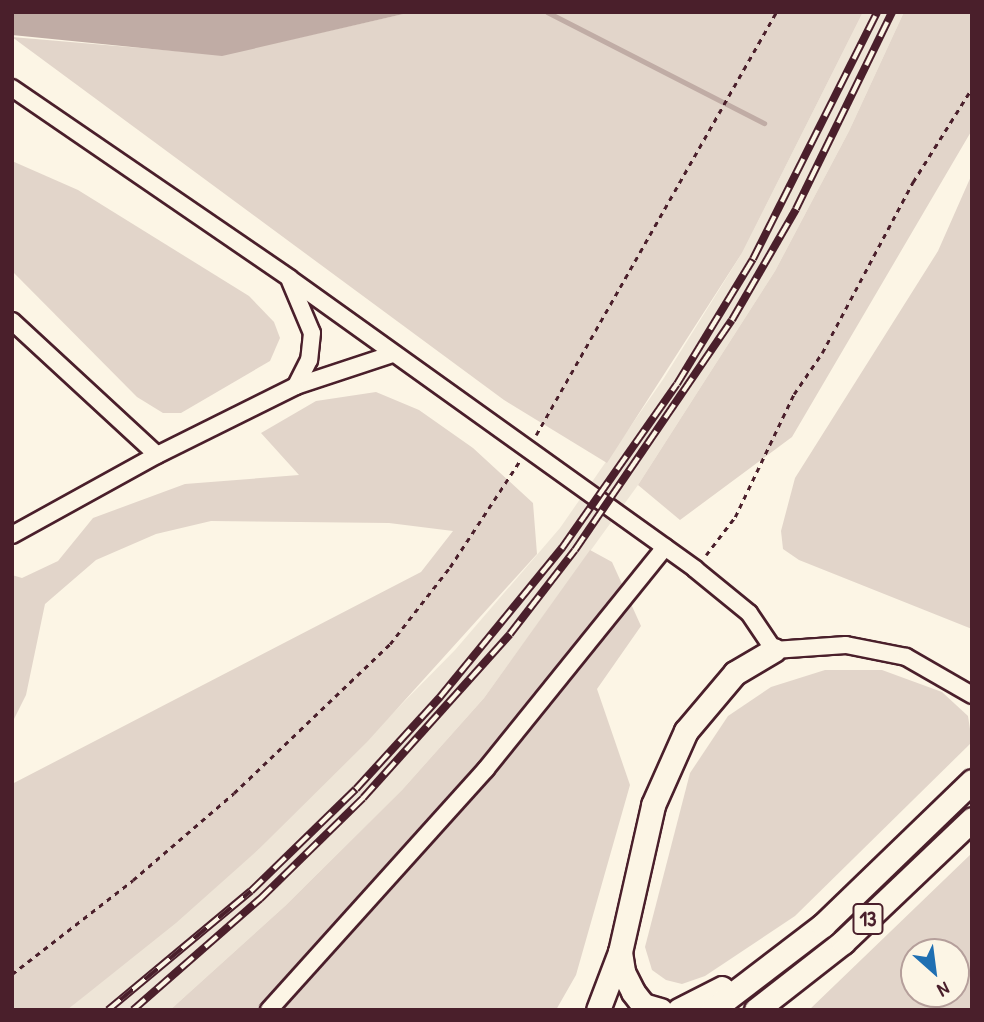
<!DOCTYPE html>
<html>
<head>
<meta charset="utf-8">
<style>
	body { margin:0 }
	#map { position:relative; width:984px; height:1022px; overflow:hidden; background:#fcf5e5; font-family:"Patrick Hand",sans-serif }
	div>[style] { position:absolute }
	.built>* { inset:0; background:#eee5d7 }
	.green>* { inset:0; background:#e2d5ca }
	.water>* { inset:0; background:#c0aca5 }
	.stream>* { height:5px; margin:-2.5px; padding:0 2.5px; transform-origin:2.5px; border-radius:2.5px; background:#c0aca5 }
	.path>* { height:2.5px; margin-top:-1.25px; transform-origin:0; background:repeating-linear-gradient(90deg,#4a1f2b 0 5px,transparent 0 10px) }
	.roads { filter:drop-shadow(2px 0 #4a1f2b) drop-shadow(-2px 0 #4a1f2b) drop-shadow(0 2px #4a1f2b) drop-shadow(0 -2px #4a1f2b) }
	.minor>* { height:16px; margin:-8px; padding:0 8px; transform-origin:8px; border-radius:8px; background:#fcf5e5 }
	.highway>* { height:23px; margin:-11.5px; padding:0 11.5px; transform-origin:11.5px; border-radius:11.5px; background:#fcf5e5 }
	.rail>* { height:8px; margin-top:-4px; transform-origin:0; background:repeating-linear-gradient(90deg,#fcf5e5 0 16px,#4a1f2b 0 32px); box-sizing:border-box; border-block:2px solid #4a1f2b }
	span { translate:-50% -50%; white-space:nowrap; text-align:center; line-height:1.15; -webkit-text-stroke:5px #fcf5e5; paint-order:stroke }
	.shield-label span { padding:2px 5px; background:#fcf5e5; border:2px solid; border-radius:5px; -webkit-text-stroke-width:0 }
	.shield-label { font-size:21px; color:#4a1f2b; font-weight:700 }
	.frame { position:absolute; inset:0; border:14px solid #4a1f2b; pointer-events:none }
	.north { position:absolute; left:900px; top:938px; width:70px; height:70px; box-sizing:border-box; background:#fcf5e5; border:2px solid #b59f9b; border-radius:50%; rotate:152deg; font-size:19px; font-weight:700; line-height:28px; text-align:center; color:#4a1f2b }
	.north::after { content:''; display:block; margin:auto; width:24px; height:32px; background:#1f6fb2; clip-path:polygon(50% 0,100% 100%,50% 72%,0 100%) }
</style>
</head>
<body>
<div id="map">
	<div class="built">
		<i style="clip-path:polygon(863px 12px,904px 12px,849px 131px,775px 271px,638px 485px,484px 698px,402px 790px,285px 906px,170px 1010px,67px 1010px,259px 849px,455px 650px,560px 528px,664px 378px,742px 253px)"></i>
	</div>
	<div class="green">
		<i style="clip-path:polygon(412px 12px,863px 12px,742px 253px,607px 463px,504px 400px,12px 37px,222px 55px)"></i>
		<i style="clip-path:polygon(904px 12px,972px 12px,972px 130px,792px 437px,680px 520px,638px 485px,775px 271px,849px 131px)"></i>
		<i style="clip-path:polygon(12px 161px,78px 190px,249px 296px,274px 322px,280px 338px,270px 361px,181px 413px,163px 413px,137px 397px,12px 271px)"></i>
		<i style="clip-path:polygon(972px 174px,972px 629px,799px 560px,783px 549px,781px 531px,795px 478px,938px 251px)"></i>
		<i style="clip-path:polygon(376px 392px,419px 410px,473px 448px,533px 503px,537px 554px,367px 742px,259px 849px,176px 923px,67px 1010px,12px 1010px,12px 784px,421px 572px,453px 531px,389px 523px,211px 521px,156px 534px,96px 560px,45px 604px,26px 695px,12px 723px,12px 575px,22px 578px,58px 561px,93px 518px,185px 484px,299px 475px,261px 433px,316px 401px)"></i>
		<i style="clip-path:polygon(590px 550px,612px 562px,641px 626px,597px 689px,630px 785px,576px 975px,556px 1010px,170px 1010px,285px 906px,402px 790px,484px 698px)"></i>
		<i style="clip-path:polygon(825px 670px,882px 670px,942px 692px,968px 716px,972px 742px,795px 916px,705px 976px,682px 984px,666px 980px,652px 970px,645px 947px,690px 773px,728px 716px,771px 687px)"></i>
		<i style="clip-path:polygon(evenodd,972px 853px,972px 1010px,809px 1010px,972px 853px,914px 952px,956px 952px,956px 994px,914px 994px,914px 952px)"></i>
	</div>
	<div class="water">
		<i style="clip-path:polygon(12px 12px,412px 12px,222px 56px,12px 35px)"></i>
	</div>
	<div class="stream">
		<i style="left:547px;top:12px;width:244px;rotate:27.1deg"></i>
	</div>
	<div class="path">
		<i style="left:536px;top:435px;width:486px;rotate:-60.4deg"></i>
		<i style="left:706px;top:555px;width:48px;rotate:-52.7deg"></i>
		<i style="left:735px;top:517px;width:136px;rotate:-64.4deg"></i>
		<i style="left:794px;top:394px;width:50px;rotate:-55.7deg"></i>
		<i style="left:822px;top:353px;width:194px;rotate:-62deg"></i>
		<i style="left:913px;top:182px;width:111px;rotate:-57.9deg"></i>
		<i style="left:12px;top:974px;width:153px;rotate:-37.8deg"></i>
		<i style="left:133px;top:880px;width:133px;rotate:-40.7deg"></i>
		<i style="left:234px;top:793px;width:216px;rotate:-43.7deg"></i>
		<i style="left:390px;top:644px;width:98px;rotate:-52.1deg"></i>
		<i style="left:450px;top:567px;width:126px;rotate:-56.7deg"></i>
	</div>
	<div class="roads">
		<div class="minor">
			<i style="left:12px;top:88px;width:336px;rotate:34.4deg"></i>
			<i style="left:289px;top:278px;width:500px;rotate:35.6deg"></i>
			<i style="left:695px;top:569px;width:70px;rotate:39.2deg"></i>
			<i style="left:749px;top:613px;width:45px;rotate:56deg"></i>
			<i style="left:774px;top:650px;width:72px;rotate:-4deg"></i>
			<i style="left:846px;top:645px;width:61px;rotate:11.3deg"></i>
			<i style="left:906px;top:657px;width:76px;rotate:29.9deg"></i>
			<i style="left:290px;top:281px;width:56px;rotate:67.1deg"></i>
			<i style="left:312px;top:333px;width:27px;rotate:96deg"></i>
			<i style="left:309px;top:360px;width:29px;rotate:117deg"></i>
			<i style="left:296px;top:386px;width:102px;rotate:-18.3deg"></i>
			<i style="left:12px;top:321px;width:197px;rotate:42.7deg"></i>
			<i style="left:12px;top:535px;width:166px;rotate:-28.9deg"></i>
			<i style="left:157px;top:455px;width:155px;rotate:-26.4deg"></i>
			<i style="left:269px;top:1010px;width:324px;rotate:-48deg"></i>
			<i style="left:486px;top:769px;width:285px;rotate:-51.1deg"></i>
		</div>
		<div class="highway">
			<i style="left:620px;top:952px;width:20px;rotate:81deg"></i>
			<i style="left:623px;top:972px;width:22px;rotate:63deg"></i>
			<i style="left:633px;top:992px;width:16px;rotate:52deg"></i>
			<i style="left:643px;top:1005px;width:18px;rotate:16deg"></i>
			<i style="left:598px;top:1010px;width:62px;rotate:-69.2deg"></i>
			<i style="left:620px;top:952px;width:151px;rotate:-77.3deg"></i>
			<i style="left:653px;top:805px;width:81px;rotate:-66deg"></i>
			<i style="left:686px;top:731px;width:76px;rotate:-49.8deg"></i>
			<i style="left:735px;top:673px;width:45px;rotate:-30.5deg"></i>
			<i style="left:679px;top:1010px;width:48px;rotate:-27.1deg"></i>
			<i style="left:712px;top:1010px;width:140px;rotate:-37.4deg"></i>
			<i style="left:823px;top:925px;width:207px;rotate:-44deg"></i>
			<i style="left:756px;top:1010px;width:110px;rotate:-38deg"></i>
			<i style="left:843px;top:942px;width:178px;rotate:-43.6deg"></i>
		</div>
	</div>
	<div class="rail">
		<i style="left:108px;top:1010px;width:186px;rotate:-39.8deg"></i>
		<i style="left:251px;top:891px;width:146px;rotate:-44.2deg"></i>
		<i style="left:356px;top:789px;width:125px;rotate:-47.6deg"></i>
		<i style="left:440px;top:697px;width:193px;rotate:-50.7deg"></i>
		<i style="left:562px;top:548px;width:200px;rotate:-55deg"></i>
		<i style="left:677px;top:384px;width:146px;rotate:-58.7deg"></i>
		<i style="left:753px;top:259px;width:276px;rotate:-63.3deg"></i>
		<i style="left:133px;top:1010px;width:169px;rotate:-41.2deg"></i>
		<i style="left:260px;top:899px;width:144px;rotate:-44.4deg"></i>
		<i style="left:363px;top:798px;width:220px;rotate:-48.1deg"></i>
		<i style="left:510px;top:634px;width:106px;rotate:-52.3deg"></i>
		<i style="left:575px;top:550px;width:278px;rotate:-55.7deg"></i>
		<i style="left:732px;top:320px;width:128px;rotate:-60deg"></i>
		<i style="left:796px;top:209px;width:219px;rotate:-64deg"></i>
	</div>
	<div class="shield-label">
		<span style="left:868px;top:919px">13</span>
	</div>
	<div class="frame"></div>
	<div class="north">N</div>
</div>
</body>
</html>
